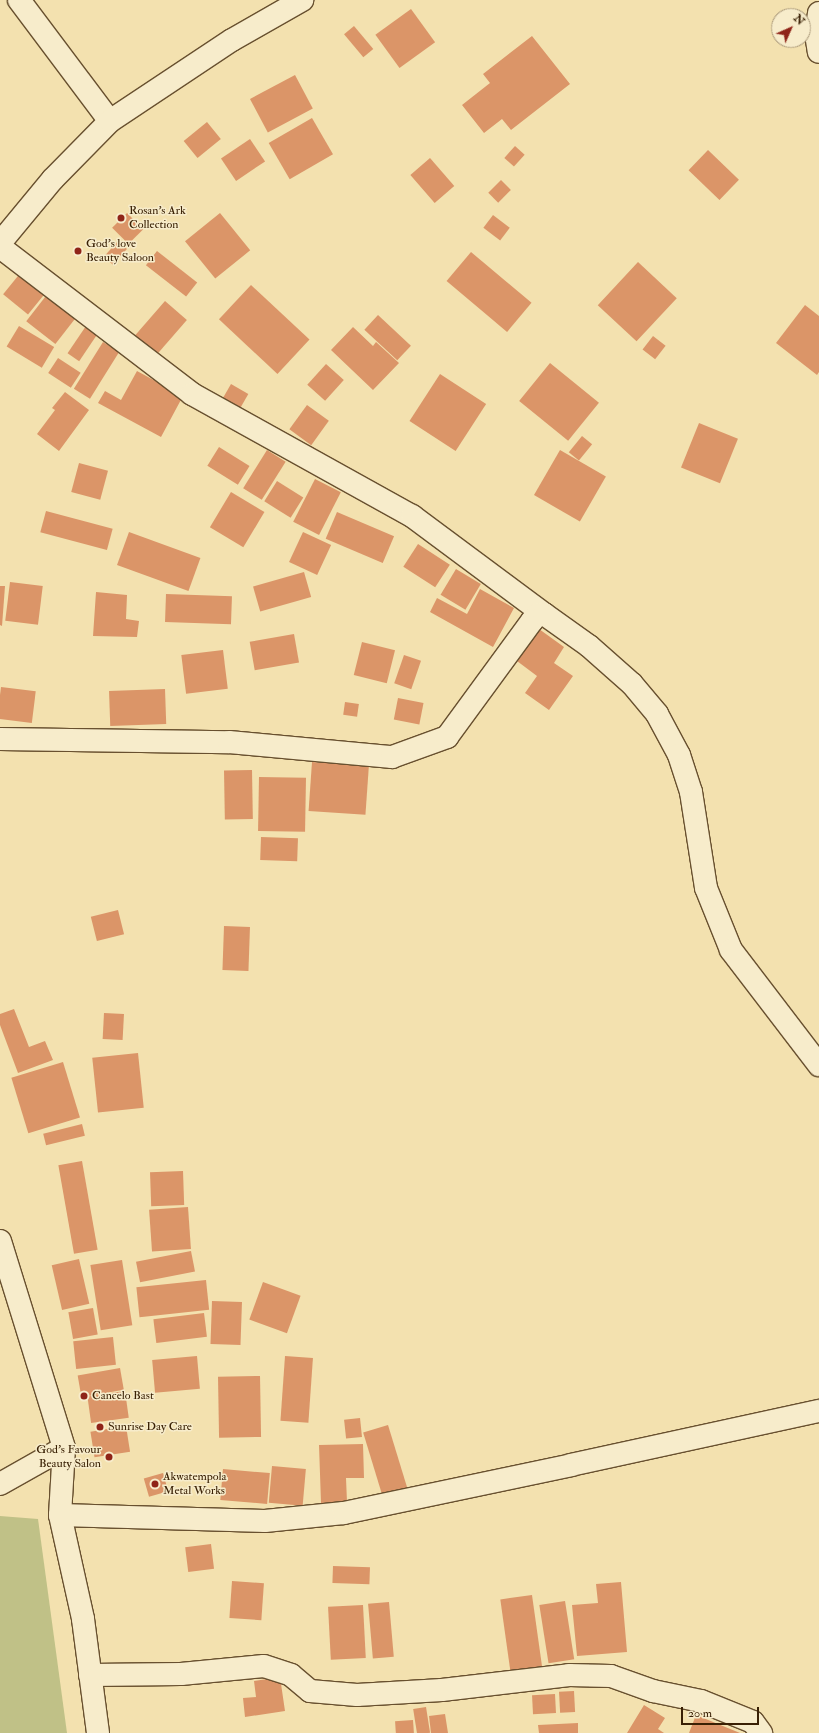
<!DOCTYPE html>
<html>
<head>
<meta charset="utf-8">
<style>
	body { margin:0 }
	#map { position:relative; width:819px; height:1733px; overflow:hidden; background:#f3e1af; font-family:"IM FELL Double Pica",serif }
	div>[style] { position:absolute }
	.green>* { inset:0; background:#c0c187 }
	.building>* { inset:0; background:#db9568; transform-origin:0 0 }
	.roads { filter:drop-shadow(1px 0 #68502f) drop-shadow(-1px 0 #68502f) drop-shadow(0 1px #68502f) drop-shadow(0 -1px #68502f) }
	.street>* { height:22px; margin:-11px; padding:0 11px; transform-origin:11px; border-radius:11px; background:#f7eccb }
	.secondary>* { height:22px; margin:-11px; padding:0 11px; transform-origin:11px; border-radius:11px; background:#f7eccb }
	.dots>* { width:11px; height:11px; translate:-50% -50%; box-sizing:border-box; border:2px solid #f7eccb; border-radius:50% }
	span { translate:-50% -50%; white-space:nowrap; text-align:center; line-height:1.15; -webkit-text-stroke:3px #f7eccb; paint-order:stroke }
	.poi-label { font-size:12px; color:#392004 }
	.left { translate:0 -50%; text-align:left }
	.right { translate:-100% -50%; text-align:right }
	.north { position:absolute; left:771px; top:8px; width:40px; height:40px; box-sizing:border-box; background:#f7eccb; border:1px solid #ab9a7b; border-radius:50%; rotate:45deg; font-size:11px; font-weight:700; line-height:16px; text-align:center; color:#392004 }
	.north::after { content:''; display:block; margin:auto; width:14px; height:18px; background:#8f2418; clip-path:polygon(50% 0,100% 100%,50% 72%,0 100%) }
	.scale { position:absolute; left:681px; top:1707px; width:78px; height:18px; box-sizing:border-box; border:2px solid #392004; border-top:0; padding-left:5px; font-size:12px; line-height:14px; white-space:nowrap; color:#392004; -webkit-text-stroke:3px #f7eccb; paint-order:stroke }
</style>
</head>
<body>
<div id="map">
	<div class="green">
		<i style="clip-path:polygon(0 1516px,38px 1519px,67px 1733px,0 1733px)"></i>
	</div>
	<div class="building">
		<i style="left:411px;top:9px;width:41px;height:44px;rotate:54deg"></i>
		<i style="left:354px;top:26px;width:30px;height:13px;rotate:50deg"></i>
		<i style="clip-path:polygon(532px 36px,570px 84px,511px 130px,502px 119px,484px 133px,462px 105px,490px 83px,483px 74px)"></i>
		<i style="left:295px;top:75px;width:38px;height:51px;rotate:62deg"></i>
		<i style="left:312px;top:118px;width:42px;height:50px;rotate:60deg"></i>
		<i style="left:207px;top:122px;width:22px;height:30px;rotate:51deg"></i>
		<i style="left:250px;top:139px;width:27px;height:35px;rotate:56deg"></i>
		<i style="left:515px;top:146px;width:13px;height:16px;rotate:42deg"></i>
		<i style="left:708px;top:150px;width:43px;height:28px;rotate:44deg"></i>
		<i style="left:430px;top:158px;width:37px;height:26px;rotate:49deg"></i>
		<i style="left:501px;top:180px;width:14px;height:18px;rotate:45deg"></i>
		<i style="left:127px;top:213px;width:23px;height:21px;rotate:45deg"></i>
		<i style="left:220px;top:213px;width:48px;height:45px;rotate:51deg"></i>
		<i style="left:493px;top:215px;width:21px;height:16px;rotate:37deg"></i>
		<i style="left:118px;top:241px;width:12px;height:21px;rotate:42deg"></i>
		<i style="left:157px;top:251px;width:51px;height:18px;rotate:38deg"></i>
		<i style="left:471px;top:252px;width:79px;height:38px;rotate:40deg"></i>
		<i style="left:638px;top:262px;width:53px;height:59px;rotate:43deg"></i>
		<i style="left:22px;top:271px;width:32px;height:30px;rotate:39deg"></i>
		<i style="left:251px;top:285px;width:80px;height:47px;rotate:43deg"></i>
		<i style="left:49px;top:292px;width:37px;height:37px;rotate:38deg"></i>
		<i style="left:165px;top:301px;width:29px;height:54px;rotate:41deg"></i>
		<i style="clip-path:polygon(805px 305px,819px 316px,819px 372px,817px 375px,776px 343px)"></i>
		<i style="left:378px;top:315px;width:45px;height:20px;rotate:43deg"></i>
		<i style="left:19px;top:326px;width:41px;height:24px;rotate:31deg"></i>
		<i style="left:86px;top:326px;width:14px;height:33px;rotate:34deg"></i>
		<i style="clip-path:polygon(353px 327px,373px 346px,376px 342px,399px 363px,373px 390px,331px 350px)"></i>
		<i style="left:653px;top:336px;width:16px;height:17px;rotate:38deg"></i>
		<i style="left:103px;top:342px;width:19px;height:55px;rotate:32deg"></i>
		<i style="left:58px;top:358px;width:27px;height:18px;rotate:33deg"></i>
		<i style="left:550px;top:363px;width:63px;height:49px;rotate:39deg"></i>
		<i style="left:326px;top:364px;width:24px;height:28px;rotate:42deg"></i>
		<i style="clip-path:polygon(137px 371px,183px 396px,161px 437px,98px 403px,105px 391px,121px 400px)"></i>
		<i style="left:440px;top:374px;width:55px;height:56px;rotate:33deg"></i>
		<i style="left:231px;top:384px;width:20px;height:23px;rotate:30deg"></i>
		<i style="clip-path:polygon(65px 392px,89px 410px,59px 451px,37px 434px,55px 410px,52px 408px)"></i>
		<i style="left:307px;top:405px;width:27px;height:30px;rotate:36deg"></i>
		<i style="left:699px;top:423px;width:42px;height:48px;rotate:22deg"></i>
		<i style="left:582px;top:436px;width:13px;height:21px;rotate:39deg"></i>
		<i style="left:219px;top:447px;width:36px;height:22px;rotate:32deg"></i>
		<i style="left:267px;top:450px;width:22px;height:45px;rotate:32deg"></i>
		<i style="left:560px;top:450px;width:53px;height:52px;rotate:30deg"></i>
		<i style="left:79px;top:463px;width:30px;height:30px;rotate:15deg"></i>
		<i style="left:315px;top:479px;width:29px;height:48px;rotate:27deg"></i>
		<i style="left:277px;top:481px;width:31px;height:24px;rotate:32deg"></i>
		<i style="left:231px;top:492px;width:39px;height:41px;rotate:31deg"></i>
		<i style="left:46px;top:511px;width:69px;height:22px;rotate:15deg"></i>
		<i style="left:337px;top:512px;width:62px;height:29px;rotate:23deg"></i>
		<i style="left:129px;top:532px;width:76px;height:35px;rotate:20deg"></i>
		<i style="left:303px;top:532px;width:31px;height:33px;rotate:25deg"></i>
		<i style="left:418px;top:544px;width:38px;height:27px;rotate:33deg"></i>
		<i style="left:456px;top:569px;width:29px;height:30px;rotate:31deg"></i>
		<i style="left:304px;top:572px;width:26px;height:53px;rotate:74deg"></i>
		<i style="left:10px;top:582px;width:33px;height:39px;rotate:7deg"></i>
		<i style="clip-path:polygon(0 586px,5px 586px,2px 626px,0 625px)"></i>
		<i style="clip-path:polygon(480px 589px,514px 608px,493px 647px,430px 612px,437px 598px,467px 614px)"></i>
		<i style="clip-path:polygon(96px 592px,127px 595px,126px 619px,139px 621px,137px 637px,93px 636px)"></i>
		<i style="left:166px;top:594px;width:66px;height:28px;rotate:2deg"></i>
		<i style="clip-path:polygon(539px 629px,564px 647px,554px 663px,573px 676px,549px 710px,525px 693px,537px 676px,517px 661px)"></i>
		<i style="left:294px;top:634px;width:29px;height:45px;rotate:80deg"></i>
		<i style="left:362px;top:642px;width:34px;height:34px;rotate:14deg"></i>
		<i style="left:223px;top:650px;width:39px;height:42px;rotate:83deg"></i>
		<i style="left:404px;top:655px;width:18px;height:30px;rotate:19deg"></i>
		<i style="left:1px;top:687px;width:35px;height:32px;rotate:7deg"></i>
		<i style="left:165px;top:689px;width:35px;height:56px;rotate:88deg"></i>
		<i style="left:398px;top:698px;width:26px;height:22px;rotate:11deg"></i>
		<i style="left:345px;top:702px;width:14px;height:13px;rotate:8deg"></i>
		<i style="left:312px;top:762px;width:57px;height:49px;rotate:4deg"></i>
		<i style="left:252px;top:770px;width:49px;height:28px;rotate:89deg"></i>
		<i style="left:259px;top:777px;width:47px;height:54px;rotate:1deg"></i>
		<i style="left:261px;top:837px;width:37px;height:23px;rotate:2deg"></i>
		<i style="left:118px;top:910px;width:25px;height:28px;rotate:76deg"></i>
		<i style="left:224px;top:926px;width:26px;height:44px;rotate:2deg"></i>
		<i style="clip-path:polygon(14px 1009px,29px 1047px,45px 1041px,53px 1060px,18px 1073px,0 1025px,0 1014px)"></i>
		<i style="left:104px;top:1013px;width:20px;height:26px;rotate:3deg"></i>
		<i style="left:138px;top:1053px;width:55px;height:46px;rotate:84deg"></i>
		<i style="left:63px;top:1062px;width:58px;height:54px;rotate:73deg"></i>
		<i style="left:82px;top:1124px;width:12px;height:40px;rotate:76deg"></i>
		<i style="left:82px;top:1161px;width:90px;height:24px;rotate:80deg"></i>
		<i style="left:183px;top:1171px;width:34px;height:33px;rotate:88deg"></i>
		<i style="left:188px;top:1207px;width:42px;height:39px;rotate:86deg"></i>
		<i style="left:191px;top:1251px;width:21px;height:56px;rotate:79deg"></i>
		<i style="left:79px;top:1259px;width:46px;height:28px;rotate:77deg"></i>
		<i style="left:122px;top:1260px;width:66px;height:32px;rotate:81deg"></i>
		<i style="left:206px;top:1280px;width:30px;height:70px;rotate:84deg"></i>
		<i style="left:263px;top:1282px;width:40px;height:40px;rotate:20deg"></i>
		<i style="left:212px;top:1301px;width:30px;height:43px;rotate:2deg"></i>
		<i style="left:93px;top:1308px;width:27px;height:25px;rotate:80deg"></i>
		<i style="left:204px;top:1313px;width:24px;height:51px;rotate:83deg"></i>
		<i style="left:113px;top:1337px;width:28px;height:40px;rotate:84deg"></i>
		<i style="left:197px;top:1356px;width:33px;height:45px;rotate:85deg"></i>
		<i style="left:285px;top:1356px;width:28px;height:65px;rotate:4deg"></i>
		<i style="left:120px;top:1368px;width:22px;height:43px;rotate:80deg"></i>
		<i style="left:260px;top:1376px;width:61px;height:42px;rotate:89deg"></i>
		<i style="left:125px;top:1391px;width:27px;height:38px;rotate:82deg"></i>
		<i style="left:360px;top:1418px;width:19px;height:16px;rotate:84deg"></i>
		<i style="left:388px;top:1425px;width:67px;height:26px;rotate:73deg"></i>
		<i style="left:126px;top:1426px;width:26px;height:36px;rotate:81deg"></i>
		<i style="clip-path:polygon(363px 1444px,364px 1478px,346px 1478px,347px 1502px,321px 1503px,319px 1445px)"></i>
		<i style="left:272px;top:1466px;width:34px;height:37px;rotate:5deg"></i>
		<i style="left:223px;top:1469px;width:47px;height:31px;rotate:5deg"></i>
		<i style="left:163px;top:1473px;width:19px;height:20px;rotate:74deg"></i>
		<i style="left:211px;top:1544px;width:25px;height:26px;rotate:83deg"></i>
		<i style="left:333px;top:1566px;width:37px;height:17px;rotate:2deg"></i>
		<i style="left:232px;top:1581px;width:32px;height:37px;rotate:4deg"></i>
		<i style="clip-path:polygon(621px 1582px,627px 1652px,577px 1656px,572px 1605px,598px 1603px,596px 1584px)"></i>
		<i style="left:532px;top:1595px;width:75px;height:32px;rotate:82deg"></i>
		<i style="left:565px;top:1601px;width:59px;height:26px;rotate:81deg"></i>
		<i style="left:389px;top:1602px;width:55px;height:21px;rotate:85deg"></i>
		<i style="left:363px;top:1605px;width:53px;height:35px;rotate:87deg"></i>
		<i style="clip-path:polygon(280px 1677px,285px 1711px,245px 1717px,243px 1698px,256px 1697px,254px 1681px)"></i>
		<i style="left:574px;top:1691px;width:21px;height:15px;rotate:87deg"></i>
		<i style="left:555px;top:1694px;width:19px;height:23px;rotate:87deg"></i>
		<i style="clip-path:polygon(644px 1705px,665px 1718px,658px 1729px,664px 1733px,627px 1733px)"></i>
		<i style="left:426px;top:1707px;width:26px;height:13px;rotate:81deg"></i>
		<i style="clip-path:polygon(445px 1714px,448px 1733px,431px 1733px,429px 1716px)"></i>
		<i style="clip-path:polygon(696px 1715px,740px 1733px,689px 1733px)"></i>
		<i style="left:413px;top:1720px;width:13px;height:18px;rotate:86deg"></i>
		<i style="clip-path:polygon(578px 1723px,578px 1733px,539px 1733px,538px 1725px)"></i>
	</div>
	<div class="roads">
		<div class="street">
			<i style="left:19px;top:0;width:151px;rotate:53.1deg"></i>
			<i style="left:819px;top:13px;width:21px;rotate:98deg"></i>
			<i style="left:816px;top:34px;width:18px;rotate:81deg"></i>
			<i style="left:0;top:247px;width:242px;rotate:37.4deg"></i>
			<i style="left:192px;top:394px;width:252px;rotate:29deg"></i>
			<i style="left:412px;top:516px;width:164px;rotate:36.6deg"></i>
			<i style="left:0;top:739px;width:229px;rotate:0.8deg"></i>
			<i style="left:229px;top:742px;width:164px;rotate:5.3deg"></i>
			<i style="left:392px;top:757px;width:59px;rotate:-20deg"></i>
			<i style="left:447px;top:737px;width:144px;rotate:-53.8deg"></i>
			<i style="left:532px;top:621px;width:8px;rotate:-50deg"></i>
			<i style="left:537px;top:615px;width:7px;rotate:-8deg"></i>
			<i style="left:544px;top:614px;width:55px;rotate:35.4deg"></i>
			<i style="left:589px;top:646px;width:57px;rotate:41.5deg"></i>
			<i style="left:632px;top:684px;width:39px;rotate:50deg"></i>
			<i style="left:657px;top:714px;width:47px;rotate:61.8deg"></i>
			<i style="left:679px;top:755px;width:39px;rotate:72deg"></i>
			<i style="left:691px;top:792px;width:97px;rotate:81.1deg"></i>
			<i style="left:706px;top:888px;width:67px;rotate:68deg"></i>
			<i style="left:731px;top:950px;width:145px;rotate:52.6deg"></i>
			<i style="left:0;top:1484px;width:73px;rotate:-29.4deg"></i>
			<i style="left:60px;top:1515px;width:205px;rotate:1.7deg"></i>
			<i style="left:265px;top:1521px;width:79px;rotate:-5.8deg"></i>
			<i style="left:344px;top:1513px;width:232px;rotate:-11.9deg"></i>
			<i style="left:571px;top:1465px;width:254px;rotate:-12.3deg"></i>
			<i style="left:90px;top:1675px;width:91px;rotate:-0.6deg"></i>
			<i style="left:181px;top:1674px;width:83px;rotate:-5.5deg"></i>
			<i style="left:264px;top:1666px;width:28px;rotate:18deg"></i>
			<i style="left:291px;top:1675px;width:25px;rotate:40deg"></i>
			<i style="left:310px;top:1691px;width:47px;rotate:4.9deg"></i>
			<i style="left:357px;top:1695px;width:85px;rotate:-3.4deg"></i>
			<i style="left:442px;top:1690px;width:128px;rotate:-6.7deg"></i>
			<i style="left:569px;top:1675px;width:42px;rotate:1.4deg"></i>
			<i style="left:611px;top:1676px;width:45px;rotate:19.7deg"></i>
			<i style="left:653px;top:1691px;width:49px;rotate:11.8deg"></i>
			<i style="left:701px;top:1701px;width:56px;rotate:22deg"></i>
			<i style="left:753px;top:1722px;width:14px;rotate:54deg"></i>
		</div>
		<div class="secondary">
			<i style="left:0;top:243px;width:83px;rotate:-50.4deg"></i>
			<i style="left:53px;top:179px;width:81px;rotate:-45.5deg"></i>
			<i style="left:110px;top:121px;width:146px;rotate:-33.6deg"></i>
			<i style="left:232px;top:40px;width:81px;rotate:-29.7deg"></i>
			<i style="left:0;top:1241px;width:217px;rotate:72.8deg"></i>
			<i style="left:64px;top:1448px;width:67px;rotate:93.4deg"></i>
			<i style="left:60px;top:1515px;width:107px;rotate:77.5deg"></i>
			<i style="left:83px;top:1619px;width:115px;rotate:82.5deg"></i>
		</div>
	</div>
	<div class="dots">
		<i style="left:121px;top:218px;background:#8f2418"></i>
		<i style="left:78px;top:251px;background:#8f2418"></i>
		<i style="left:84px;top:1396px;background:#8f2418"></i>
		<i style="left:100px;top:1427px;background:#8f2418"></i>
		<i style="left:109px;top:1457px;background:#8f2418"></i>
		<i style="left:155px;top:1484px;background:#8f2418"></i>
	</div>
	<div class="poi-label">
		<span class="left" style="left:129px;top:218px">Rosan's Ark<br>Collection</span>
		<span class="left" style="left:86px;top:251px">God's love<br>Beauty Saloon</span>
		<span class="left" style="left:92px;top:1396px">Cancelo Bast</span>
		<span class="left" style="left:108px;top:1427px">Sunrise Day Care</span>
		<span class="right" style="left:101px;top:1457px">God's Favour<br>Beauty Salon</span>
		<span class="left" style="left:163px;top:1484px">Akwatempola<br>Metal Works</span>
	</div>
	<div class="north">N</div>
	<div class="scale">20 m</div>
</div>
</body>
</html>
